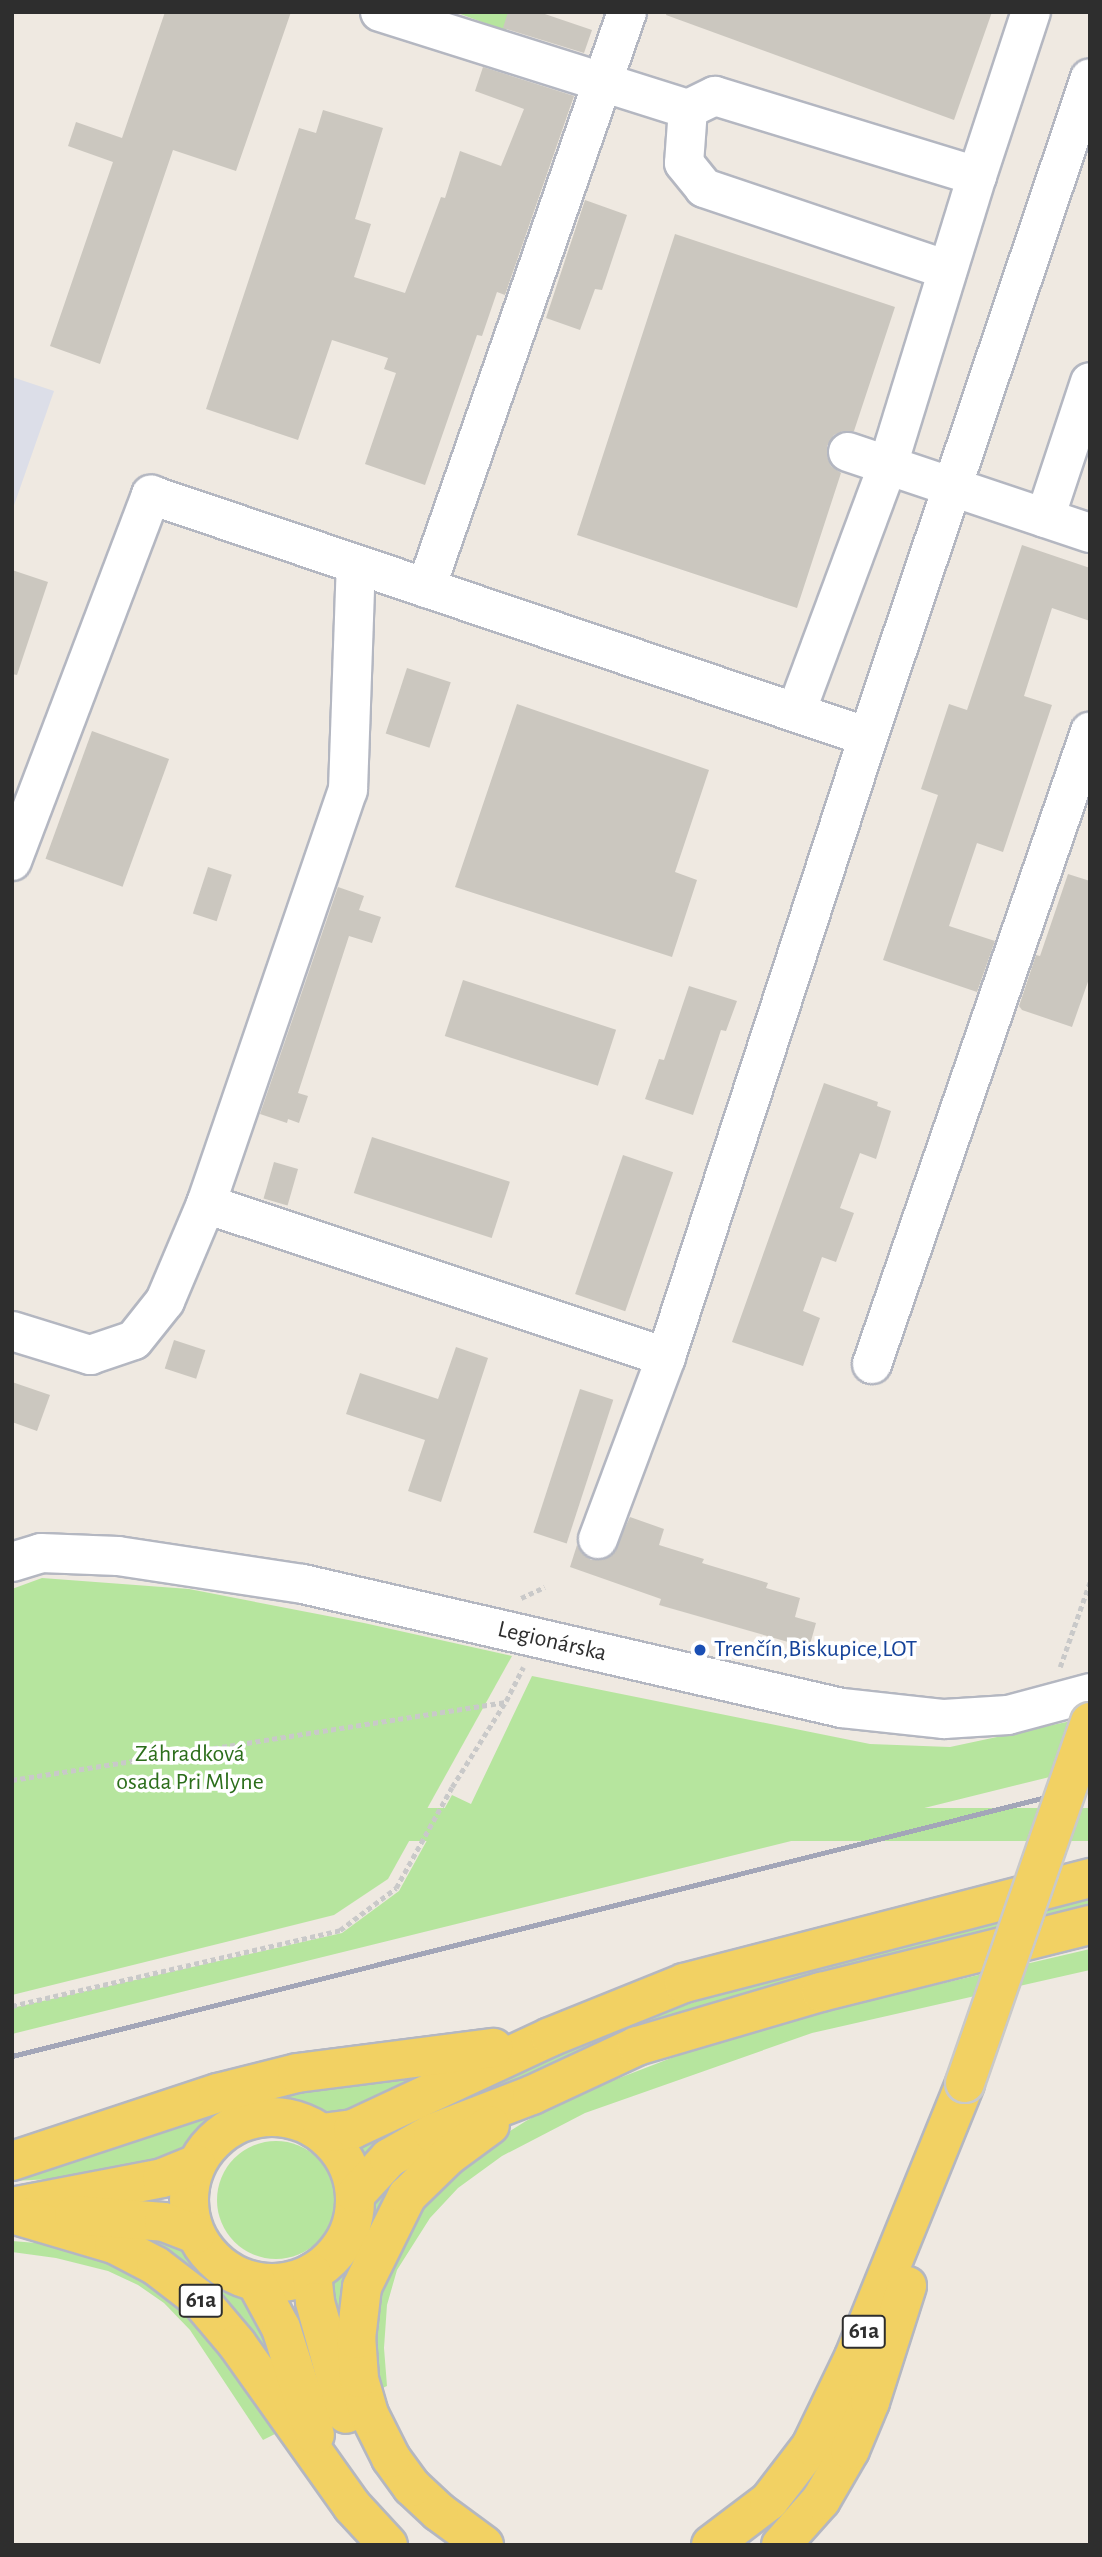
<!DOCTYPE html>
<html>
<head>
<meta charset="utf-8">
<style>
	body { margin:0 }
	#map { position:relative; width:1102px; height:2557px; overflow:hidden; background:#efe9e1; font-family:"Alegreya Sans",sans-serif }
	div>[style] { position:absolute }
	.airport>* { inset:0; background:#dcdee8 }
	.green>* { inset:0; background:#b6e59e; transform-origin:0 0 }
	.round { border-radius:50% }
	.building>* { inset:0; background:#cbc7bf; transform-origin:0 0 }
	.path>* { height:4.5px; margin-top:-2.25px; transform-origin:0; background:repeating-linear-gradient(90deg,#c9c9c9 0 5px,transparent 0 8.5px) }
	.roads { filter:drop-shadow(2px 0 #b4b7c1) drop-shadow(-2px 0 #b4b7c1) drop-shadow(0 2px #b4b7c1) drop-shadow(0 -2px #b4b7c1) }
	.minor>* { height:38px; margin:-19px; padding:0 19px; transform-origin:19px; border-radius:19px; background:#fff }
	.major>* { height:38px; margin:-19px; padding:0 19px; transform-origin:19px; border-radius:19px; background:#f2d163 }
	.major>.ring { margin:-19px; padding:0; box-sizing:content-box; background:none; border:38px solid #f2d163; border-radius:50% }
	.rail>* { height:5px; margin:-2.5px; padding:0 2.5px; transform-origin:2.5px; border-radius:2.5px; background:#a3a6b8 }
	.bridges { filter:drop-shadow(2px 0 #c9c9c9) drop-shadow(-2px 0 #c9c9c9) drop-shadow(0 2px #c9c9c9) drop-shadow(0 -2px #c9c9c9) }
	.major-bridge>* { height:38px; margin:-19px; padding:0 19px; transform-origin:19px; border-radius:19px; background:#f2d163 }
	.dots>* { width:19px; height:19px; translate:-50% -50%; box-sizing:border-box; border:4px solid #fff; border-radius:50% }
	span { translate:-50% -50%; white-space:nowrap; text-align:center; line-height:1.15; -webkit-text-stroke:7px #fff; paint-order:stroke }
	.shield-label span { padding:2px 5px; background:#fff; border:2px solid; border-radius:5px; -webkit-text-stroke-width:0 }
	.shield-label { font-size:23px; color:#2e2e2e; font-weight:700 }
	.street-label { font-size:24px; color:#2e2e2e }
	.transit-label { font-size:24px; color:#164399 }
	.left { translate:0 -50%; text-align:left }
	.park-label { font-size:24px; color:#2c6e1b }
	.frame { position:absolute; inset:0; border:14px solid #2e2e2e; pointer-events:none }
</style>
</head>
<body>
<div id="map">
	<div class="airport">
		<i style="clip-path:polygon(12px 377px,54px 391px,12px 511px)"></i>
	</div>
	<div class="green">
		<i style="clip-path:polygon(455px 12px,511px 12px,506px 31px)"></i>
		<i style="clip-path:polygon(42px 1578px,189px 1589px,364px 1623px,512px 1656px,388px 1879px,334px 1915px,12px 1995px,12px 1589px)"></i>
		<i style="clip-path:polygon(532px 1676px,870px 1744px,950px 1747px,1090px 1717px,1090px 1767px,12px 2034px,12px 2008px,342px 1933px,399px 1891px,452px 1795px,471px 1804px)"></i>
		<i style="left:1090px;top:1808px;width:33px;height:1111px;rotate:90deg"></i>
		<i style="clip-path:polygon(1090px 1894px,1090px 1907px,854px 1965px,363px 2166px,349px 2142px,639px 2020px,823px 1961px)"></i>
		<i style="clip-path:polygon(1090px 1949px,1090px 1970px,812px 2033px,585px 2113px,502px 2156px,458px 2188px,430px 2218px,397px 2270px,387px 2305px,384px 2348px,387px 2386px,376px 2391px,371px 2355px,381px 2278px,428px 2196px,484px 2147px,526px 2121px,570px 2097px,679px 2055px,786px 2020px)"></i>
		<i style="clip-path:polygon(444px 2071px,348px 2117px,323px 2114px,287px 2102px,231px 2109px,205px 2124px,186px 2149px,150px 2168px,73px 2178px,12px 2181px,12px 2174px,216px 2105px,334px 2083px)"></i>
		<i class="round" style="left:217px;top:2141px;width:118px;height:118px"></i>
		<i style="clip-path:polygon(439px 2145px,345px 2377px,330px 2293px,340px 2264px,360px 2236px,372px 2197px,394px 2168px)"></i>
		<i style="clip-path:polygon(170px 2235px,214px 2277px,255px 2308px,291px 2405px,129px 2239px)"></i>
		<i style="clip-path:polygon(12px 2241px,61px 2245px,107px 2256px,198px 2318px,277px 2433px,263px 2440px,190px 2330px,164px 2303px,138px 2285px,108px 2271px,56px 2258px,12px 2252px)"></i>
	</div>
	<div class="building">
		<i style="clip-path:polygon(165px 12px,291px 12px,236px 171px,173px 150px,100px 364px,50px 346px,113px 162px,68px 146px,76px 122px,122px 138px)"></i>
		<i style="clip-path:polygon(508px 12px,539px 12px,592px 30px,584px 53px,503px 28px)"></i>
		<i style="clip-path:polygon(667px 12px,992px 12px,954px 120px,666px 15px)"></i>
		<i style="clip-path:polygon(483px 67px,574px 96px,505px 295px,497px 292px,482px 336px,477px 335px,425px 485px,365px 464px,396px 373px,384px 369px,388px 358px,332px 340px,298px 440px,206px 409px,299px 128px,316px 133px,323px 110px,383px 128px,355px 219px,371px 224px,354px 277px,405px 293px,441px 197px,445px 198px,460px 151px,501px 166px,524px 109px,475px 91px)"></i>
		<i style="clip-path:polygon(585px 200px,627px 215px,602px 290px,595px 289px,580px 330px,546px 318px)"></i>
		<i style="clip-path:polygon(675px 234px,895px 307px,854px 431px,843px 431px,834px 435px,827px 446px,827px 456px,831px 466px,841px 473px,797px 608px,577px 535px)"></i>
		<i style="clip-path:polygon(1022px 545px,1090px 568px,1090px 621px,1052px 608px,1024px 696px,1052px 705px,1003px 852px,977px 843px,949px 926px,995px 941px,977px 992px,883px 960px,938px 795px,921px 789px,949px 704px,967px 710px)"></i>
		<i style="clip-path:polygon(12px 570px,48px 582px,17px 675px,12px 674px)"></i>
		<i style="left:407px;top:668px;width:46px;height:69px;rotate:18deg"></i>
		<i style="clip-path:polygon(517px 704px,709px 770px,675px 872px,697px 880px,672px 957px,455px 887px)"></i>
		<i style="left:92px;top:731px;width:82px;height:136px;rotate:20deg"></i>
		<i style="left:208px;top:867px;width:25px;height:49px;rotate:18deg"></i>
		<i style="clip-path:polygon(1068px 874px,1090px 881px,1090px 976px,1072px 1027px,1022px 1010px,1019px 1006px,1036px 955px,1040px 956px)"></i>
		<i style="clip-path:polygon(338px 887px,364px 896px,359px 910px,381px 917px,372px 943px,349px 936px,298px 1093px,308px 1096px,299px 1123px,288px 1119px,287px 1123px,260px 1114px)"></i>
		<i style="left:463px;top:980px;width:161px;height:59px;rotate:18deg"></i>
		<i style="clip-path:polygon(689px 986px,737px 1001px,726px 1031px,721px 1030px,693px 1115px,645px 1099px,659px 1059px,664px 1060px)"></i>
		<i style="clip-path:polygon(824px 1083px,878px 1102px,877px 1106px,891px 1111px,876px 1159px,860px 1153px,840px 1208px,854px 1213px,836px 1262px,822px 1257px,803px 1311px,820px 1318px,803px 1366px,732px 1342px)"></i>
		<i style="left:372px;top:1137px;width:145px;height:59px;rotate:18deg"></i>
		<i style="left:623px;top:1155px;width:53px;height:147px;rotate:19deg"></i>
		<i style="left:274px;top:1162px;width:25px;height:38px;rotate:16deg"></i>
		<i style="left:174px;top:1340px;width:33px;height:30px;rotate:18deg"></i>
		<i style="clip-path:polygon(456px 1347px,488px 1358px,441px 1502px,408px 1491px,425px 1440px,346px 1414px,360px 1373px,438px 1399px)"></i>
		<i style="clip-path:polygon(12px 1382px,50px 1395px,37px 1431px,12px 1422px)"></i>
		<i style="left:580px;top:1389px;width:35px;height:151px;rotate:18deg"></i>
		<i style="clip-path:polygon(630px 1517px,664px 1529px,659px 1545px,704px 1559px,702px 1563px,768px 1583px,766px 1588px,800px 1598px,795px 1617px,816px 1623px,809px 1648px,659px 1605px,661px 1599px,570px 1567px,577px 1545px,582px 1553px,591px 1560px,602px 1560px,612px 1555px)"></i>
	</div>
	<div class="path">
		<i style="left:521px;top:1598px;width:26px;rotate:-25deg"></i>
		<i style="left:1060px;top:1667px;width:90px;rotate:-70.6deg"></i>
		<i style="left:12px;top:1780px;width:500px;rotate:-8.97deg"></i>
		<i style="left:12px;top:2006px;width:337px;rotate:-13deg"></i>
		<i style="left:340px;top:1930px;width:70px;rotate:-36.9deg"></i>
		<i style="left:396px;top:1888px;width:115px;rotate:-61deg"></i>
		<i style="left:452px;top:1787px;width:102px;rotate:-57.9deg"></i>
		<i style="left:506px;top:1701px;width:38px;rotate:-63deg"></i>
	</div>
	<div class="roads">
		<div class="minor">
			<i style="left:380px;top:12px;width:323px;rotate:17.5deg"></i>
			<i style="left:688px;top:109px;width:30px;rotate:-26deg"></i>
			<i style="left:715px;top:96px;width:274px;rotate:17deg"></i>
			<i style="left:688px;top:109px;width:54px;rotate:94.2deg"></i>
			<i style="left:684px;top:163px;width:32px;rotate:51deg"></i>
			<i style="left:704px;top:188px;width:257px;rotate:18.6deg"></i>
			<i style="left:848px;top:452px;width:255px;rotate:18.5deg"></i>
			<i style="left:1045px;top:518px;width:143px;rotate:-71.7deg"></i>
			<i style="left:426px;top:588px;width:610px;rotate:-70.76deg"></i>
			<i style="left:796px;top:712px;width:264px;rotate:-69.6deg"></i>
			<i style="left:888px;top:465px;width:302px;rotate:-72.9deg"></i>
			<i style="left:977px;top:176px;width:173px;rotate:-71.8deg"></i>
			<i style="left:12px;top:861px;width:392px;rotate:-69.2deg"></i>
			<i style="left:151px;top:495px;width:757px;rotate:18.65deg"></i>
			<i style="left:206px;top:1204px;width:485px;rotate:18.4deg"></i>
			<i style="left:12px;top:1331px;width:82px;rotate:17.1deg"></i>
			<i style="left:90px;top:1355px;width:46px;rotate:-18.8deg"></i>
			<i style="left:134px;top:1340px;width:50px;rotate:-51.5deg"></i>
			<i style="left:165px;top:1301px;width:105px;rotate:-67.1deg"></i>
			<i style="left:206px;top:1204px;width:438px;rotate:-71.1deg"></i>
			<i style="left:348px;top:790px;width:224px;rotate:-88deg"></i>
			<i style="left:872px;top:1364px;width:669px;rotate:-70.97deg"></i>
			<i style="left:598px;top:1539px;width:194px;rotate:-69.5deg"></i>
			<i style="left:666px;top:1357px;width:652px;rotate:-71.95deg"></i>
			<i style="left:868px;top:737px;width:695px;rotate:-71.38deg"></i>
			<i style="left:12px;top:1562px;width:30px;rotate:-17deg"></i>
			<i style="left:41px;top:1553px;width:77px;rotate:2.2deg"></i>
			<i style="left:118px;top:1556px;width:187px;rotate:8.6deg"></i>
			<i style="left:303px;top:1584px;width:553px;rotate:12.96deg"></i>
			<i style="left:842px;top:1708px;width:103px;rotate:6.2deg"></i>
			<i style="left:944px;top:1719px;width:64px;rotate:-3.6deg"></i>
			<i style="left:1008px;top:1715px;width:85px;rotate:-15deg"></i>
		</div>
		<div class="major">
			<i class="ring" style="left:189px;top:2117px;width:128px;height:128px"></i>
			<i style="left:322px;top:2133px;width:31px;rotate:-7deg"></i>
			<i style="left:353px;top:2129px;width:217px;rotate:-25deg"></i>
			<i style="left:550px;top:2037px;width:144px;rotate:-21.9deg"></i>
			<i style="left:684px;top:1983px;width:419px;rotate:-14.5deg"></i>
			<i style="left:12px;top:2161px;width:217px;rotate:-18.3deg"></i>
			<i style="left:218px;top:2093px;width:81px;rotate:-14.2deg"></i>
			<i style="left:297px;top:2073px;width:198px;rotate:-7.3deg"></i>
			<i style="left:356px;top:2194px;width:49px;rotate:-47.5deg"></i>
			<i style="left:389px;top:2158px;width:51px;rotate:-29.6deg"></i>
			<i style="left:433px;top:2133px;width:106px;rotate:-21deg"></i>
			<i style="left:532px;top:2095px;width:116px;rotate:-25deg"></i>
			<i style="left:637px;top:2046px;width:192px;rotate:-16.4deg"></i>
			<i style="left:821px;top:1992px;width:277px;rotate:-14deg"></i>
			<i style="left:12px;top:2207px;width:153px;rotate:-10.9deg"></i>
			<i style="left:162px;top:2178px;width:37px;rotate:-22deg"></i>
			<i style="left:12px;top:2214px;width:106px;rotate:16.4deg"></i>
			<i style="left:114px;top:2244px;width:47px;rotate:27.6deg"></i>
			<i style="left:156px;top:2266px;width:54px;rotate:37.5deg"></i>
			<i style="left:199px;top:2299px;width:59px;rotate:49.8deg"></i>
			<i style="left:237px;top:2344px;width:199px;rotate:54.6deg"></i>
			<i style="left:352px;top:2506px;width:53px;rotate:47.3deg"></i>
			<i style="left:74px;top:2215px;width:90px;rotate:4.4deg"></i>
			<i style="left:164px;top:2222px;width:34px;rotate:21deg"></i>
			<i style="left:312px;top:2273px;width:29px;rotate:84deg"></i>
			<i style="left:315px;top:2302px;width:116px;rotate:74.5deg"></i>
			<i style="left:256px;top:2282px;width:52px;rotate:61.5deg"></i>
			<i style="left:281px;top:2328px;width:112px;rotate:72.4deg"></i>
			<i style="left:484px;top:2545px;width:56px;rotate:-143.7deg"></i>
			<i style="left:439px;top:2512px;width:37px;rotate:-137deg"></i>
			<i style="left:412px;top:2487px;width:36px;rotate:-126deg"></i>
			<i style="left:391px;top:2458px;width:49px;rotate:-116.6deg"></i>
			<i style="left:369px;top:2414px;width:37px;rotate:-106deg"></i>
			<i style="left:359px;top:2378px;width:39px;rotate:-94deg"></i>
			<i style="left:356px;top:2339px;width:52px;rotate:-83.4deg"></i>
			<i style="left:362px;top:2287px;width:102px;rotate:-63.7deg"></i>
			<i style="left:407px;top:2196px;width:57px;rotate:-44.3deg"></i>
			<i style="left:448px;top:2156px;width:52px;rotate:-36.4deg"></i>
			<i style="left:711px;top:2545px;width:73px;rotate:-37.2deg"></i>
			<i style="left:769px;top:2501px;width:69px;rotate:-52.6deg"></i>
			<i style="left:811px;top:2446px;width:99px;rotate:-64.2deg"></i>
			<i style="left:854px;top:2357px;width:296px;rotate:-67.9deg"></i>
			<i style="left:781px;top:2545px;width:60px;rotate:-48.4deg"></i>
			<i style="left:821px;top:2500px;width:58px;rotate:-59.9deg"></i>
			<i style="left:850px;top:2450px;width:52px;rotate:-67.4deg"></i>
			<i style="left:870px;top:2402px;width:122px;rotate:-72.3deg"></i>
		</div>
	</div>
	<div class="rail">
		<i style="left:12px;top:2056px;width:1111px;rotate:-14.06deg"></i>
	</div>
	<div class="bridges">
		<div class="major-bridge">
			<i style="left:965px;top:2083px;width:382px;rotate:-70.9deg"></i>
		</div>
	</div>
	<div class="dots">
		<i style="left:700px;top:1650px;background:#1a4fb4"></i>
	</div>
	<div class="shield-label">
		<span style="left:201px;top:2301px">61a</span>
		<span style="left:864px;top:2332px">61a</span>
	</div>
	<div class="street-label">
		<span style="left:552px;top:1642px;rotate:13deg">Legionárska</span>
	</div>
	<div class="transit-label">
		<span class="left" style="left:714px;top:1650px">Trenčín,Biskupice,LOT</span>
	</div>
	<div class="park-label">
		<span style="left:190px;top:1769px">Záhradková<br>osada Pri Mlyne</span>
	</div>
	<div class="frame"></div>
</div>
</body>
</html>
